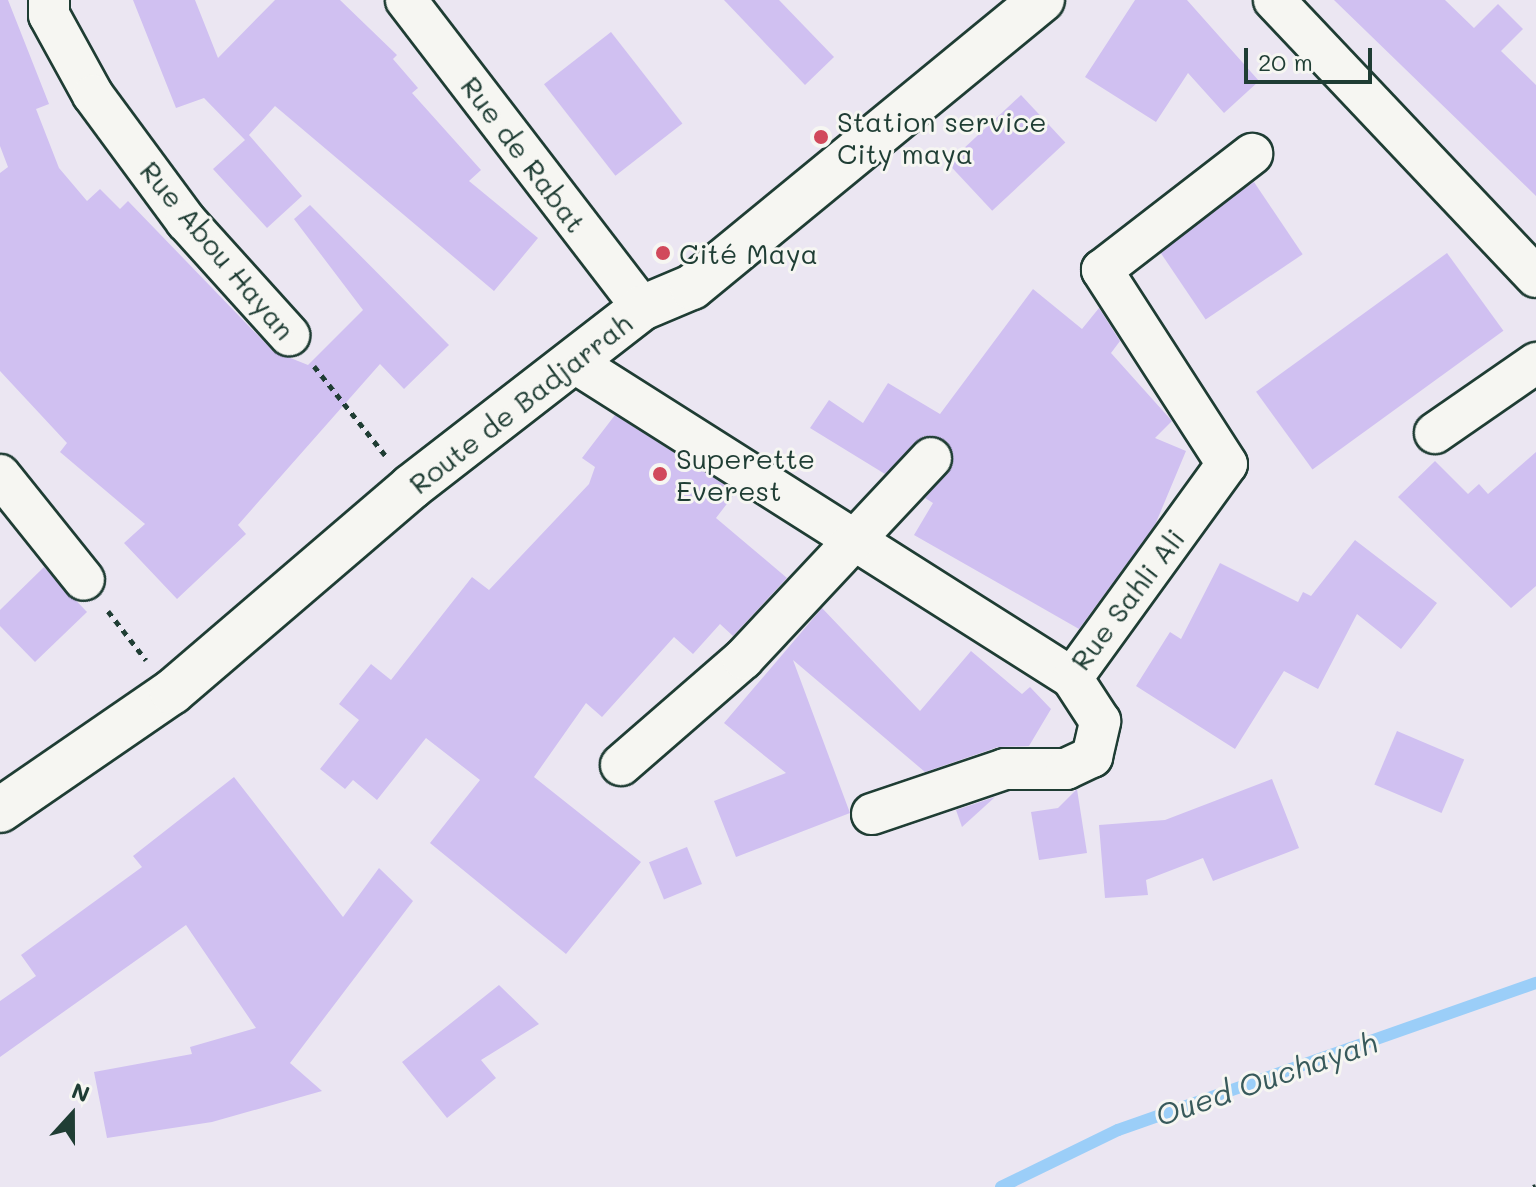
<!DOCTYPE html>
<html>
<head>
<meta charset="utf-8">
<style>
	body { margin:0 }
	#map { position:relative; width:1536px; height:1187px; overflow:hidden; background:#ebe6f2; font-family:Mali,sans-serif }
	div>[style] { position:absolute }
	.stream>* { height:12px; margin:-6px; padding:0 6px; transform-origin:6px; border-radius:6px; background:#9bcef8 }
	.building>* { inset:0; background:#d0c0f1; transform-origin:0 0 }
	.path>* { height:5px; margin-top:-2.5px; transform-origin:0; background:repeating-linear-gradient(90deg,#1f3d34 0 6px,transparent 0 12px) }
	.roads { filter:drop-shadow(2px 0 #1f3d34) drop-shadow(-2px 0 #1f3d34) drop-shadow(0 2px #1f3d34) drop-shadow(0 -2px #1f3d34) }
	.street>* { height:40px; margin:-20px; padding:0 20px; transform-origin:20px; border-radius:20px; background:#f6f6f2 }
	.secondary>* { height:44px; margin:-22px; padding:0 22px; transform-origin:22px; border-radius:22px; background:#f6f6f2 }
	.dots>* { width:22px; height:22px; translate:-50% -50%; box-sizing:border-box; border:4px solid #f6f6f2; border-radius:50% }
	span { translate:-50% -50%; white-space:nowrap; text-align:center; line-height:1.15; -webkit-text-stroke:6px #f6f6f2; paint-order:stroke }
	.poi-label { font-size:28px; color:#1f3d34 }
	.left { translate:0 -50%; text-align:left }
	.street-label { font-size:28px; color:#1f3d34 }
	.water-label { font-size:30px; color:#385a5b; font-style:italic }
	.north { position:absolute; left:32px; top:1075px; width:80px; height:80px; -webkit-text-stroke:6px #f6f6f2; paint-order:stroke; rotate:21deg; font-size:22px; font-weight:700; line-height:32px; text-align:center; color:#1f3d34 }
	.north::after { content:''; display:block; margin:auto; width:28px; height:36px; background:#1f3d34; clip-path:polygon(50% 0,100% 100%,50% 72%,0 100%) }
	.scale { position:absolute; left:1244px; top:48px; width:128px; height:36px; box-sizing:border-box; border:4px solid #1f3d34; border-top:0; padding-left:10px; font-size:24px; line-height:28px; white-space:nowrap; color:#1f3d34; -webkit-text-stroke:6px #f6f6f2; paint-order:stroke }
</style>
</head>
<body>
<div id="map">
	<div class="stream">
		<i style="left:1001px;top:1187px;width:130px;rotate:-26deg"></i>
		<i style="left:1118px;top:1130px;width:443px;rotate:-19.4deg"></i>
	</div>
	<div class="building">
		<i style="clip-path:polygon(0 0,8px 0,49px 104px,36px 109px,59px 168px,87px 201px,100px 189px,120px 209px,128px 201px,273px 351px,308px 365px,363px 310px,294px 219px,310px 205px,449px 345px,404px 389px,380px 364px,238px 525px,246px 534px,177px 599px,124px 543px,145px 524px,60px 452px,67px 443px,0 371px,0 173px,8px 167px,0 146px)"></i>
		<i style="clip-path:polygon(133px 0,195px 0,218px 58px,275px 0,340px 0,397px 55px,393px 59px,418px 88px,412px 93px,481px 170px,469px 181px,538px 238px,494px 291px,275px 106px,249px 135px,302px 196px,267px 228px,213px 169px,245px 140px,204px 98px,176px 108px)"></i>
		<i style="clip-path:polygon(724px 0,779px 0,834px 57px,805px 85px)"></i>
		<i style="clip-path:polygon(1135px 0,1187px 0,1259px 81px,1224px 113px,1188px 73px,1156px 122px,1085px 77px)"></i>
		<i style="clip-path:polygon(1334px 0,1445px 0,1474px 28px,1498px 4px,1523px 29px,1501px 51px,1536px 85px,1536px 196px)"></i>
		<i style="left:611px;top:32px;width:116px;height:85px;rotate:52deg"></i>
		<i style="left:1021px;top:95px;width:65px;height:100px;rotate:47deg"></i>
		<i style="left:1254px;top:182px;width:87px;height:117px;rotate:56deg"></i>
		<i style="left:1447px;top:253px;width:96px;height:236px;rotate:54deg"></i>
		<i style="clip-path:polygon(1033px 289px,1082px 329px,1099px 308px,1120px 341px,1111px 353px,1172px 421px,1155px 438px,1186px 451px,1155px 525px,1079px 629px,914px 535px,933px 503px,925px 498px,953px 464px,946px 441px,924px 436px,885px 474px,810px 428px,829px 400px,863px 423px,888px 383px,940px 414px)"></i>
		<i style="clip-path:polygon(615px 415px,736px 492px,716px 518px,787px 578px,733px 636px,720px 624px,693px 654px,674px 637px,602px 717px,586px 703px,534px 777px,641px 862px,566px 954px,430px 843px,480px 780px,426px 738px,377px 800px,353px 780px,345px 789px,320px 769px,359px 720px,339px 704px,371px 664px,391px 680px,472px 577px,489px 590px,589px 484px,595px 467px,582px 458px)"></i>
		<i style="clip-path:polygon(1536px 452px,1536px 586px,1511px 608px,1398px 497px,1435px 461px,1468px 494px,1479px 484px,1488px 494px)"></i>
		<i style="clip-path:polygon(1355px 540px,1437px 603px,1401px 649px,1357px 614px,1318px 689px,1284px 671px,1235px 749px,1136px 686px,1170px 632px,1181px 639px,1220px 563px,1298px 602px,1303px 592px,1311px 596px)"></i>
		<i style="clip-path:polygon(44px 567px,87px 612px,35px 662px,0 626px,0 610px)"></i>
		<i style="clip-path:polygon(822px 608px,920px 711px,971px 651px,1022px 694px,1030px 687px,1051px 709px,1029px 746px,998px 747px,925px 772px,793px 660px,850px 813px,736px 857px,714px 801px,786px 773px,724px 723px)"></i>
		<i style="left:1397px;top:731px;width:73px;height:58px;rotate:23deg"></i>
		<i style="clip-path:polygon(234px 777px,343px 917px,379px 868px,413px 901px,290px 1063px,322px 1091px,212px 1122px,107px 1138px,94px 1072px,192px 1054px,190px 1047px,256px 1028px,186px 925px,0 1057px,0 1001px,36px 976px,21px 955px,142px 867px,133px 856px)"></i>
		<i style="clip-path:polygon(1272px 779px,1299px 848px,1213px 881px,1203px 858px,1146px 880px,1148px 895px,1105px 898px,1099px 825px,1165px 820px)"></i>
		<i style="clip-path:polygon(1077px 789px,1087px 853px,1039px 860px,1031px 812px,1058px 808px)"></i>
		<i style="clip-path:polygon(995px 797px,962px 827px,956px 810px)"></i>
		<i style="left:687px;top:847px;width:40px;height:41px;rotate:68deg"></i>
		<i style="clip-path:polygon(499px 985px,539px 1024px,481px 1060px,496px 1078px,447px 1118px,402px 1062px)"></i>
	</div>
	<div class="path">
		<i style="left:314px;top:366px;width:114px;rotate:51.4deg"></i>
		<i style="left:108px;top:611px;width:62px;rotate:52.2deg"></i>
		<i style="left:1533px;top:1187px;width:3px;rotate:-18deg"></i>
	</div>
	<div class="roads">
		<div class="street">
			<i style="left:49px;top:0;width:15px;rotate:90deg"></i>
			<i style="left:49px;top:15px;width:91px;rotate:61.2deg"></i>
			<i style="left:93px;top:95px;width:157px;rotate:53.6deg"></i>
			<i style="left:186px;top:221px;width:154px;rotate:47.9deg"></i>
			<i style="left:406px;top:0;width:388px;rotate:52.5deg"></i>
			<i style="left:1274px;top:0;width:381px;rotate:46.6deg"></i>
			<i style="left:572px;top:361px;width:592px;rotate:32.37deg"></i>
			<i style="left:1072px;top:678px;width:264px;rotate:-54.1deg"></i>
			<i style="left:1227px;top:464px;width:231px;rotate:-122.8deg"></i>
			<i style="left:1102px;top:270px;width:190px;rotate:-37.7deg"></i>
			<i style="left:1435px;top:433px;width:123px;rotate:-34.7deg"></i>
			<i style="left:0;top:475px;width:134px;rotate:51.3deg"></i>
			<i style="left:621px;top:765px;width:162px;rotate:-41deg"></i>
			<i style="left:743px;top:659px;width:275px;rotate:-46.9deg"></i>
			<i style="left:872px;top:814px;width:140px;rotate:-18.7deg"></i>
			<i style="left:1005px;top:769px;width:61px"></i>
			<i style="left:1066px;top:769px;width:29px;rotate:-25deg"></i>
			<i style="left:1092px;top:757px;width:37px;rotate:-77deg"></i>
			<i style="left:1100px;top:721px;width:51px;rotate:-123.1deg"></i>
		</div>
		<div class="secondary">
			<i style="left:0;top:810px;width:209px;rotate:-34.5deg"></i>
			<i style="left:172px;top:692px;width:315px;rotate:-40.6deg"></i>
			<i style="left:411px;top:487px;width:292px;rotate:-37.8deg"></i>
			<i style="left:642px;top:308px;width:54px;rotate:-22.8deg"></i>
			<i style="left:692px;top:287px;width:453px;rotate:-39.4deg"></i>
		</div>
	</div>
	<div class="dots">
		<i style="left:821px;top:137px;background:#d1495b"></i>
		<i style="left:663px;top:253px;background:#d1495b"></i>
		<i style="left:660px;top:474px;background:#d1495b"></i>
	</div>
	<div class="poi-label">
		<span class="left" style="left:837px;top:137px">Station service<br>City maya</span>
		<span class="left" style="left:679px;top:253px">Cité Maya</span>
		<span class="left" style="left:676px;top:474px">Superette<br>Everest</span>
	</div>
	<div class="street-label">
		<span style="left:524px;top:154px;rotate:53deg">Rue de Rabat</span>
		<span style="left:218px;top:250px;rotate:50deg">Rue Abou Hayan</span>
		<span style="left:520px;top:403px;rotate:-38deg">Route de Badjarrah</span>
		<span style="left:1127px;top:599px;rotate:-53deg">Rue Sahli Ali</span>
	</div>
	<div class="water-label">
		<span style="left:1266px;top:1078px;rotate:-19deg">Oued Ouchayah</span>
	</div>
	<div class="north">N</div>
	<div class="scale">20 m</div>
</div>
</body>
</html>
